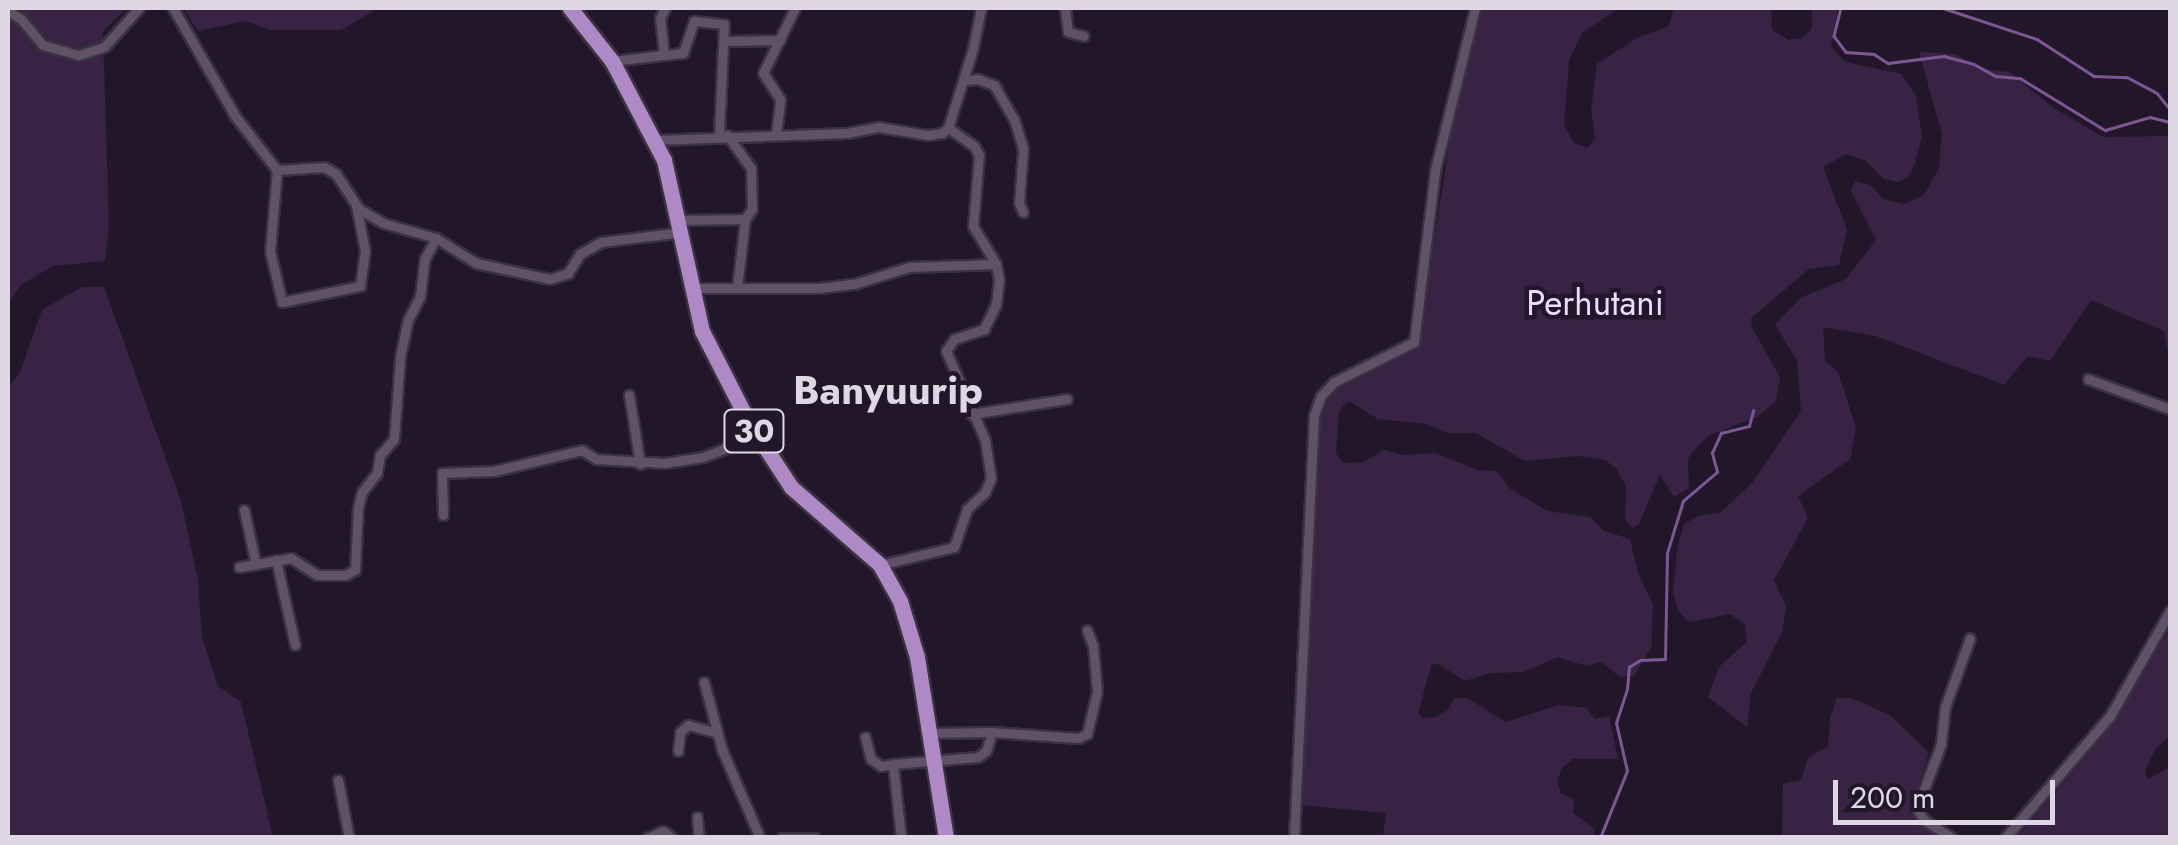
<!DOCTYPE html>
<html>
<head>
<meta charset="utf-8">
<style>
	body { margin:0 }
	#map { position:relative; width:2178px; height:845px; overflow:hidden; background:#22172a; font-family:Jost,sans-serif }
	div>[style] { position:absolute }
	.green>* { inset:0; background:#382345 }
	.stream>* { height:2.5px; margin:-1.25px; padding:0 1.25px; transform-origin:1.25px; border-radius:1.25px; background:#7c5794 }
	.roads { filter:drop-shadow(2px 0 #3a3240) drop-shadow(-2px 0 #3a3240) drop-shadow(0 2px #3a3240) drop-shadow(0 -2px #3a3240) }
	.minor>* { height:9px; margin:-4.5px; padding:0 4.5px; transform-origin:4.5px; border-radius:4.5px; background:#5f5268 }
	.trunk>* { height:15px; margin:-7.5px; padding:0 7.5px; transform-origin:7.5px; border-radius:7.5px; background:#ae89c6 }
	span { translate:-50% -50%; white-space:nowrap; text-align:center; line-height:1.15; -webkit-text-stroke:9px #22172a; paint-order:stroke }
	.shield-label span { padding:2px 8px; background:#22172a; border:2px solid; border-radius:8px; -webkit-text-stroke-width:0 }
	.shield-label { font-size:32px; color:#dfd7e4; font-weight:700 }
	.park-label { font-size:35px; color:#efdafe }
	.quarter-label { font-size:40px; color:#dfd7e4; font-weight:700 }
	.frame { position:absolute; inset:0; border:10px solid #dfd7e4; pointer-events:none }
	.scale { position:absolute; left:1833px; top:780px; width:222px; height:45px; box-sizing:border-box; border:5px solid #dfd7e4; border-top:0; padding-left:12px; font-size:30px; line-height:35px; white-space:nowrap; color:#dfd7e4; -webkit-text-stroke:8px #22172a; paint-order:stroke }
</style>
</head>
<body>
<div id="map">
	<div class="green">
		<i style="clip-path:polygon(8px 8px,127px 8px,103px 31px,109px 229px,105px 261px,53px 266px,21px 285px,8px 303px)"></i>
		<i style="clip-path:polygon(183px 8px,378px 8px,341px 30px,270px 30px,245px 21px,198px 31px)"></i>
		<i style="clip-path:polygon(1481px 8px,1619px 8px,1582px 33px,1569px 60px,1564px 125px,1574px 143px,1587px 148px,1595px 139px,1591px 110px,1597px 64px,1637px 38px,1669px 26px,1674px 8px,1771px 8px,1772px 30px,1788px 40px,1802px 38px,1812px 29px,1812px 8px,1838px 8px,1831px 47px,1845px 62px,1901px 74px,1916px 96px,1922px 136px,1915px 164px,1908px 177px,1898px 182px,1884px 179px,1866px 161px,1846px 154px,1823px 167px,1847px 229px,1839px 265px,1809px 269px,1751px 318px,1752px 328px,1780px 377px,1776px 401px,1757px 417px,1708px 436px,1694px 450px,1688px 459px,1689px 488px,1674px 497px,1660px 475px,1639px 524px,1633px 528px,1625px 519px,1626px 486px,1616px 468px,1605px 460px,1578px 456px,1525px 461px,1476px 433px,1447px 433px,1427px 424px,1378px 419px,1349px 401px,1339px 410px,1336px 453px,1343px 463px,1364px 462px,1384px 450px,1403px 455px,1436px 453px,1477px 470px,1497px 471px,1509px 488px,1547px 511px,1590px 517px,1604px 531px,1630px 539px,1638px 573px,1653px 604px,1651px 648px,1634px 676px,1620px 677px,1601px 662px,1587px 666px,1557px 657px,1524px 672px,1490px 673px,1465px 681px,1437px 663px,1431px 666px,1418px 713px,1423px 718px,1436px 717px,1448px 710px,1454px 698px,1467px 698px,1506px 722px,1559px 705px,1587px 708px,1595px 719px,1609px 716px,1618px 759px,1573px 759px,1562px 768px,1557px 781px,1561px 794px,1574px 799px,1573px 813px,1595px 829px,1593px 837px,1383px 837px,1386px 813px,1301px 805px,1319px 417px,1333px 391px,1418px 347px,1452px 125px)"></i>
		<i style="clip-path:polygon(1919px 52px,1954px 54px,1986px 69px,2009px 72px,2054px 108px,2103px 137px,2170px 136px,2170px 362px,2164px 331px,2091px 300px,2050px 361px,2028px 356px,2004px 385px,1876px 336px,1823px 327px,1825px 361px,1838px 372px,1856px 428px,1850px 459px,1798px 496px,1808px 518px,1774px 580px,1786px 606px,1782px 632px,1751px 693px,1747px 727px,1708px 697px,1719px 667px,1747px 642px,1745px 624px,1730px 614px,1689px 622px,1679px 612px,1673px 592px,1678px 544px,1684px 524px,1701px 515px,1720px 513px,1752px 483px,1801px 411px,1797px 361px,1775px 324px,1802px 297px,1846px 279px,1876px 240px,1851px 191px,1855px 181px,1870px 185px,1883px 199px,1904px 204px,1924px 195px,1939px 168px,1942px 134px)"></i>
		<i style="clip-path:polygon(82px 287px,104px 287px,181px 501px,198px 580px,202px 637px,218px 686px,241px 702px,273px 837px,8px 837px,8px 388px,20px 372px,42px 310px)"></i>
		<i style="clip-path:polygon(2170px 629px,2170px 736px,2156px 748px,2145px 771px,2148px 779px,2170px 767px,2170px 837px,2017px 838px,2098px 742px)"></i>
		<i style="clip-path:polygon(1837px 698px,1851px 698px,1890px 715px,1929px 753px,1910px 812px,1941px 837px,1782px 837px,1783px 784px,1801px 780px,1808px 758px,1828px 746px,1830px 718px)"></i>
	</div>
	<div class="stream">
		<i style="left:1841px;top:8px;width:29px;rotate:104deg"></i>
		<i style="left:1834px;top:36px;width:20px;rotate:53deg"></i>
		<i style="left:1846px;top:52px;width:28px;rotate:4deg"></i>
		<i style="left:1874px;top:54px;width:17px;rotate:33deg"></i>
		<i style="left:1888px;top:63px;width:56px;rotate:-7.1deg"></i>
		<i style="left:1944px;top:56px;width:31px;rotate:15deg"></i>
		<i style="left:1974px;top:64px;width:25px;rotate:29deg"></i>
		<i style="left:1996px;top:76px;width:24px;rotate:5deg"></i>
		<i style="left:2020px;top:78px;width:100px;rotate:31.5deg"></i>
		<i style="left:2105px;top:130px;width:47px;rotate:-16.1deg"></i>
		<i style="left:2150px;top:117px;width:21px;rotate:14deg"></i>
		<i style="left:1943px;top:8px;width:99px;rotate:18.3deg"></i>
		<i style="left:2037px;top:39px;width:68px;rotate:33deg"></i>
		<i style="left:2094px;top:76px;width:33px;rotate:2deg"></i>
		<i style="left:2127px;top:77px;width:34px;rotate:28deg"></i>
		<i style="left:2157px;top:93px;width:21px;rotate:51deg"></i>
		<i style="left:1600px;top:838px;width:72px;rotate:-68.1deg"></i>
		<i style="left:1627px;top:771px;width:49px;rotate:-102.9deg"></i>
		<i style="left:1616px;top:723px;width:36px;rotate:-72deg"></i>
		<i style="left:1627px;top:689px;width:22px;rotate:-85deg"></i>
		<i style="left:1629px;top:667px;width:13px;rotate:-32deg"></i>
		<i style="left:1640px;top:660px;width:25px;rotate:-2deg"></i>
		<i style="left:1665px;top:659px;width:106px;rotate:-88.9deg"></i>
		<i style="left:1667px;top:553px;width:54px;rotate:-72.9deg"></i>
		<i style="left:1683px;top:501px;width:45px;rotate:-40.5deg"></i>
		<i style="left:1717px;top:472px;width:20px;rotate:-105deg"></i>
		<i style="left:1712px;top:453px;width:22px;rotate:-66deg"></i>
		<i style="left:1721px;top:433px;width:29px;rotate:-14deg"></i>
		<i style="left:1749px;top:426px;width:16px;rotate:-75deg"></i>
	</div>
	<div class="roads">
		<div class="minor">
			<i style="left:173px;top:8px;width:125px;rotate:60.1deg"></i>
			<i style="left:235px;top:116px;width:68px;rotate:52.1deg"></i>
			<i style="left:277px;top:170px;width:47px;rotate:-3.7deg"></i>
			<i style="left:324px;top:167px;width:14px;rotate:30deg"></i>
			<i style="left:336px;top:174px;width:42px;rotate:56.7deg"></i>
			<i style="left:359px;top:209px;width:28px;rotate:30deg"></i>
			<i style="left:383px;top:223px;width:55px;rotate:15.8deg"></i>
			<i style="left:436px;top:238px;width:47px;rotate:32deg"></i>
			<i style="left:476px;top:263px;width:76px;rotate:12.2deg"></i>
			<i style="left:550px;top:279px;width:19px;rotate:-18deg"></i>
			<i style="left:568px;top:273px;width:22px;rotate:-58deg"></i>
			<i style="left:580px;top:254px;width:24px;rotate:-30deg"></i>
			<i style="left:601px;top:242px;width:82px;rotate:-7deg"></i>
			<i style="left:1065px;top:8px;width:24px;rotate:83deg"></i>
			<i style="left:1068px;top:32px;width:16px;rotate:14deg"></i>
			<i style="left:8px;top:11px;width:15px;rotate:32deg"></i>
			<i style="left:21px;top:19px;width:34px;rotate:50deg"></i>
			<i style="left:43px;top:45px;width:37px;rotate:16deg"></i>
			<i style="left:79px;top:55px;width:26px;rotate:-18deg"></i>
			<i style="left:104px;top:47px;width:52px;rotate:-48.1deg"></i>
			<i style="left:724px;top:41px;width:56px;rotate:-1deg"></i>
			<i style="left:664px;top:55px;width:19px;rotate:-6deg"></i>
			<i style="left:683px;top:53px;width:34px;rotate:-71deg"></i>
			<i style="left:694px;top:21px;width:30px;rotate:6deg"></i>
			<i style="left:724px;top:24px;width:111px;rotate:92.6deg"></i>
			<i style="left:612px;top:61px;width:52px;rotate:-6.6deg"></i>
			<i style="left:664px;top:55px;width:37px;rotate:-96deg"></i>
			<i style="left:660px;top:18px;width:11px;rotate:-63deg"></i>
			<i style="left:963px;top:80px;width:15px;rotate:-4deg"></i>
			<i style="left:978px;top:79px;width:17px;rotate:21deg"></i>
			<i style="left:994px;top:85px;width:39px;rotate:60deg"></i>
			<i style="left:1014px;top:119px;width:31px;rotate:73deg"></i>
			<i style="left:1023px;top:149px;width:54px;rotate:94.2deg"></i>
			<i style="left:1019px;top:203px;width:10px;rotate:66deg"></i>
			<i style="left:776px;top:134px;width:35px;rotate:-83deg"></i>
			<i style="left:780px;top:99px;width:31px;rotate:-123deg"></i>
			<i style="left:763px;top:73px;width:72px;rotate:-63.8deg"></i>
			<i style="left:727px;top:135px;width:41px;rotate:54deg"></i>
			<i style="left:751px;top:168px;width:41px;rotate:88.6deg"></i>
			<i style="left:752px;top:209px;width:12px;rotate:125deg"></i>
			<i style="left:655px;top:140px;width:192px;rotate:-2.1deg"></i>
			<i style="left:847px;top:133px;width:33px;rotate:-11deg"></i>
			<i style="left:879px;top:127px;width:50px;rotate:9.3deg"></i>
			<i style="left:928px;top:135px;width:14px;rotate:-8deg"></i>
			<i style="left:942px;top:133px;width:8px;rotate:-40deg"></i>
			<i style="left:948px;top:128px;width:84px;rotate:-72.6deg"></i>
			<i style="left:973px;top:48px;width:41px;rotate:-78.7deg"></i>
			<i style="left:277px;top:170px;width:81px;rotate:94.9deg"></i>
			<i style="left:270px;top:251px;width:52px;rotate:76.8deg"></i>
			<i style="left:282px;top:302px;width:80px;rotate:-11.6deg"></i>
			<i style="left:360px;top:286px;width:35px;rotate:-82deg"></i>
			<i style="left:365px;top:251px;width:47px;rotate:-101.1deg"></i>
			<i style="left:679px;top:220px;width:66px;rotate:-0.9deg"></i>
			<i style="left:745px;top:219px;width:69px;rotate:96.6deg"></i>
			<i style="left:692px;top:288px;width:127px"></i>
			<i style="left:819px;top:288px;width:35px;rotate:-7deg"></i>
			<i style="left:854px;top:284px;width:58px;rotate:-17.2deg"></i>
			<i style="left:909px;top:267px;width:87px;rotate:-2deg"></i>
			<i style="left:2088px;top:379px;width:87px;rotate:20.1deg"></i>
			<i style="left:629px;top:395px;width:70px;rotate:80.9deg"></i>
			<i style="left:971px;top:414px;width:97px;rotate:-8.9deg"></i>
			<i style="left:244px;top:510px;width:56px;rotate:77.7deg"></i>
			<i style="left:443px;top:515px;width:42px;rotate:-91.4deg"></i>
			<i style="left:442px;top:473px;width:52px;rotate:-2.2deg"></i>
			<i style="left:494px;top:471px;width:90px;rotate:-13.4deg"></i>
			<i style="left:582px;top:450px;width:17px;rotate:33deg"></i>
			<i style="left:596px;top:459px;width:69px;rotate:3.3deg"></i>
			<i style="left:665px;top:463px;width:38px;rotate:-9deg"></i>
			<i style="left:703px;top:457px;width:58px;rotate:-21.3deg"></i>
			<i style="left:276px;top:560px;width:87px;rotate:77.4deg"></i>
			<i style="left:880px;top:565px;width:76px;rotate:-13.7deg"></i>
			<i style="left:954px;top:547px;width:40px;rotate:-71.1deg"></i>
			<i style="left:967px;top:509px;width:25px;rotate:-43deg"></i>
			<i style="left:985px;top:492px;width:15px;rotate:-67deg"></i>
			<i style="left:991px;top:478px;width:38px;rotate:-99deg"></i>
			<i style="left:985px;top:440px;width:97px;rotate:-113.7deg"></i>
			<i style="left:946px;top:351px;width:14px;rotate:-56deg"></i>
			<i style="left:954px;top:339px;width:32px;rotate:-18deg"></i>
			<i style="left:984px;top:329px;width:28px;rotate:-64deg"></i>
			<i style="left:996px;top:304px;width:24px;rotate:-83deg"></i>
			<i style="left:999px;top:280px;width:16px;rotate:-101deg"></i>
			<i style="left:996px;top:264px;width:44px;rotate:-121.2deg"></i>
			<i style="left:973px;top:226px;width:71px;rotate:-85.2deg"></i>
			<i style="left:979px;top:155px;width:10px;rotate:-119deg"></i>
			<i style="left:974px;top:146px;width:32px;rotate:-145deg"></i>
			<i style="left:239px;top:567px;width:53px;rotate:-9.8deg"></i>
			<i style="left:291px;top:558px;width:31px;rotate:33deg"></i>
			<i style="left:317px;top:575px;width:28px"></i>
			<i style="left:345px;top:575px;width:11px;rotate:-27deg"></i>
			<i style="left:355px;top:570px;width:63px;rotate:-87.3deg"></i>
			<i style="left:358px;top:507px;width:16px;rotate:-75deg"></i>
			<i style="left:362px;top:492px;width:24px;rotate:-52deg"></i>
			<i style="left:377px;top:473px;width:18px;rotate:-81deg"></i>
			<i style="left:380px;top:455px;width:21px;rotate:-49deg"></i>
			<i style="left:394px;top:439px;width:82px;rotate:-85.8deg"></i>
			<i style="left:400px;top:357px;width:38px;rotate:-78deg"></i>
			<i style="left:408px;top:320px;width:27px;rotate:-63deg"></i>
			<i style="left:420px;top:296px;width:38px;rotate:-83deg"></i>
			<i style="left:425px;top:258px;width:23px;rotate:-61deg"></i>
			<i style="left:704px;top:682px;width:70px;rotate:75.2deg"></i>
			<i style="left:722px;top:750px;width:96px;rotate:66.6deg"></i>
			<i style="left:929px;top:733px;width:63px;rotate:-0.9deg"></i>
			<i style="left:865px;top:737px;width:23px;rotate:75deg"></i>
			<i style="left:871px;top:759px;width:12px;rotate:35deg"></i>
			<i style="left:881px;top:766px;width:12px;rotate:-9deg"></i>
			<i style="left:678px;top:751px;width:19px;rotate:-84deg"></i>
			<i style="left:680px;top:732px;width:11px;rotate:-41deg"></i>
			<i style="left:688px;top:725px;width:30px;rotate:15deg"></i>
			<i style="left:338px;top:780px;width:59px;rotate:79.3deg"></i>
			<i style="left:697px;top:817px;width:21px;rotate:85deg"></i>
			<i style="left:647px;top:838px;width:17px;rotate:-24deg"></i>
			<i style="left:663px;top:831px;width:11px;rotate:38deg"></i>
			<i style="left:782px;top:838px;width:32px"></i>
			<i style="left:901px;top:838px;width:74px;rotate:-96.2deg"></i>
			<i style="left:893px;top:764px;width:85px;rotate:-4.7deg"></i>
			<i style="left:978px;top:757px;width:10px;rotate:-37deg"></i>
			<i style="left:986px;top:751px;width:20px;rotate:-72deg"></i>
			<i style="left:992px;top:732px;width:86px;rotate:4deg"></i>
			<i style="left:1078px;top:738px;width:10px;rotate:-24deg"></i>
			<i style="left:1087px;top:734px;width:44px;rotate:-76.9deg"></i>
			<i style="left:1097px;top:691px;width:45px;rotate:-95.1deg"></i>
			<i style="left:1093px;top:646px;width:17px;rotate:-111deg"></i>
			<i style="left:1294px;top:838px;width:423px;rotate:-87.3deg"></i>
			<i style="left:1314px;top:415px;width:20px;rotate:-70deg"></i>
			<i style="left:1321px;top:396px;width:19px;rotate:-47deg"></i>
			<i style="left:1334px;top:382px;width:89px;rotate:-26.6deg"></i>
			<i style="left:1414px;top:342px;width:173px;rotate:-83deg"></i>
			<i style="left:1435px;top:170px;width:167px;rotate:-76.1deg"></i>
			<i style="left:1952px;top:838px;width:35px;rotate:-147deg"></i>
			<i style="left:1923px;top:819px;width:13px;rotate:-119deg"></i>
			<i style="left:1917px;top:808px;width:68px;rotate:-69.4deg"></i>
			<i style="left:1941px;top:744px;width:37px;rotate:-84deg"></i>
			<i style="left:1945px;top:707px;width:73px;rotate:-70.1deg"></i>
			<i style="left:2005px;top:838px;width:161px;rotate:-49.3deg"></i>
			<i style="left:2110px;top:716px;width:121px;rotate:-60.3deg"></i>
		</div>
		<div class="trunk">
			<i style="left:570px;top:8px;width:68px;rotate:51.6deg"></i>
			<i style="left:612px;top:61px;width:112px;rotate:62.3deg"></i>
			<i style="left:664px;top:160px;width:175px;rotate:77.5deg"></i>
			<i style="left:702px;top:331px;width:101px;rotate:62.9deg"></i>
			<i style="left:748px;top:421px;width:79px;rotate:56.9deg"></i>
			<i style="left:791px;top:487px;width:118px;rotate:41.2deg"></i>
			<i style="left:880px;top:565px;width:41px;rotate:60.9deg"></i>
			<i style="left:900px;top:601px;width:59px;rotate:73.1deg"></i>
			<i style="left:917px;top:657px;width:183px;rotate:80.9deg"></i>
		</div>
	</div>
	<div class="shield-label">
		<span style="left:754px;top:431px">30</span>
	</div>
	<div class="park-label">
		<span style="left:1595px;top:303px">Perhutani</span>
	</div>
	<div class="quarter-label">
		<span style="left:888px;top:390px">Banyuurip</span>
	</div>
	<div class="frame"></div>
	<div class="scale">200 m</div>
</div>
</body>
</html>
